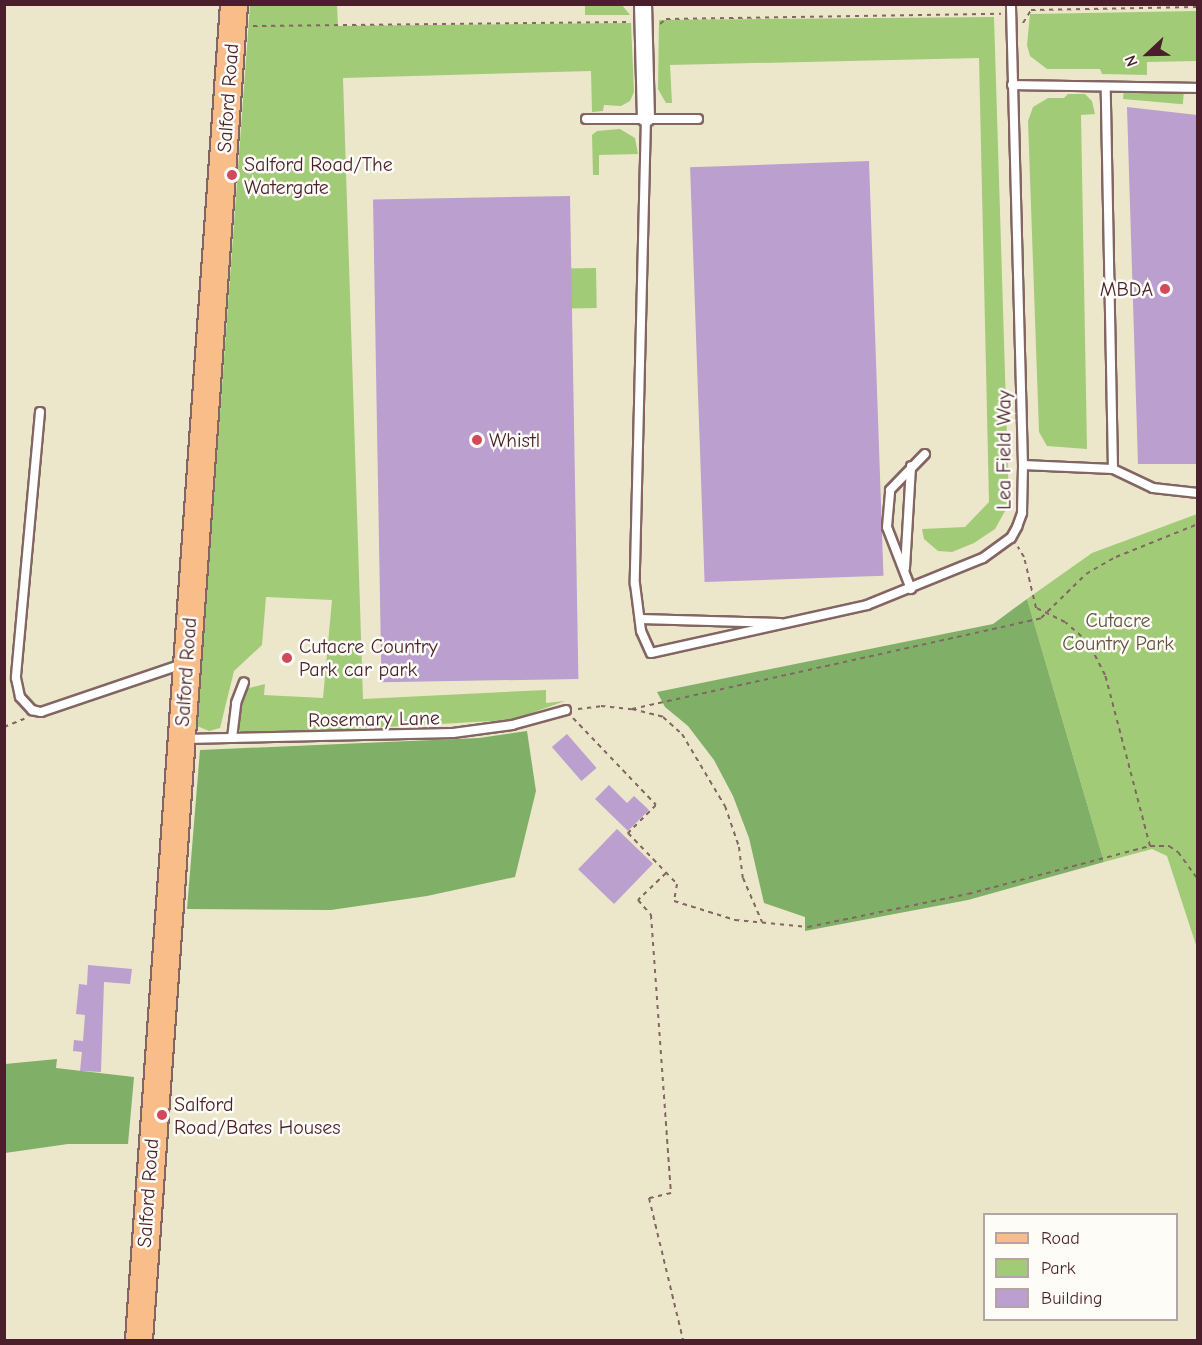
<!DOCTYPE html>
<html>
<head>
<meta charset="utf-8">
<style>
	body { margin:0 }
	#map { position:relative; width:1202px; height:1345px; overflow:hidden; background:#ece7ca; font-family:"Comic Neue",sans-serif }
	div>[style] { position:absolute }
	.green>* { inset:0; background:#a1cb77; transform-origin:0 0 }
	.forest>* { inset:0; background:#80af68 }
	.building>* { inset:0; background:#ba9fcf; transform-origin:0 0 }
	.path>* { height:2px; margin-top:-1px; transform-origin:0; background:repeating-linear-gradient(90deg,#836563 0 4.5px,transparent 0 9px) }
	.roads { filter:drop-shadow(2px 0 #836563) drop-shadow(-2px 0 #836563) drop-shadow(0 2px #836563) drop-shadow(0 -2px #836563) }
	.service>* { height:8px; margin:-4px; padding:0 4px; transform-origin:4px; border-radius:4px; background:#fff }
	.minor>* { height:16px; margin:-8px; padding:0 8px; transform-origin:8px; border-radius:8px; background:#fff }
	.primary>* { height:26px; margin:-13px; padding:0 13px; transform-origin:13px; border-radius:13px; background:#f8bd89 }
	.dots>* { width:16px; height:16px; translate:-50% -50%; box-sizing:border-box; border:3px solid #fdfcf7; border-radius:50% }
	span { translate:-50% -50%; white-space:nowrap; text-align:center; line-height:1.15; -webkit-text-stroke:5px #fdfcf7; paint-order:stroke }
	.street-label { font-size:20px; color:#4a1f2b }
	.poi-label { font-size:20px; color:#4a1f2b }
	.left { translate:0 -50%; text-align:left }
	.right { translate:-100% -50%; text-align:right }
	.park-label { font-size:20px; color:#645342 }
	.frame { position:absolute; inset:0; border:6px solid #4a1f2b; pointer-events:none }
	.legend { position:absolute; left:983px; top:1213px; width:195px; height:108px; box-sizing:border-box; background:#fdfcf7; border:2px solid #b5a4a5; margin:0; padding:8px 10px; list-style:none; font-size:18px; color:#4a1f2b }
	.legend li { display:flex; align-items:center; gap:12px; height:30px }
	.legend b { width:30px; border:2px solid #b5a4a5 }
	.north { position:absolute; left:1118px; top:24px; width:60px; height:60px; -webkit-text-stroke:4px #fdfcf7; paint-order:stroke; rotate:248deg; font-size:16px; font-weight:700; line-height:24px; text-align:center; color:#4a1f2b }
	.north::after { content:''; display:block; margin:auto; width:21px; height:27px; background:#4a1f2b; clip-path:polygon(50% 0,100% 100%,50% 72%,0 100%) }
</style>
</head>
<body>
<div id="map">
	<div class="green">
		<i style="clip-path:polygon(250px 5px,337px 5px,338px 26px,631px 23px,634px 92px,630px 101px,621px 106px,604px 105px,603px 111px,592px 112px,591px 71px,343px 78px,363px 699px,546px 690px,546px 703px,565px 701px,512px 720px,243px 735px,236px 726px,246px 684px,249px 688px,265px 684px,264px 695px,323px 698px,332px 600px,266px 597px,262px 645px,234px 671px,220px 728px,209px 731px,197px 726px)"></i>
		<i style="clip-path:polygon(622px 5px,630px 15px,585px 15px,585px 5px)"></i>
		<i style="clip-path:polygon(1197px 11px,1197px 61px,1147px 62px,1147px 75px,1102px 74px,1100px 69px,1047px 69px,1030px 56px,1027px 45px,1030px 14px)"></i>
		<i style="clip-path:polygon(994px 17px,1009px 504px,995px 529px,974px 543px,952px 552px,938px 551px,924px 539px,922px 529px,965px 527px,989px 502px,979px 58px,670px 65px,672px 103px,666px 103px,658px 89px,659px 20px)"></i>
		<i style="left:1124px;top:88px;width:60px;height:11px;rotate:5deg"></i>
		<i style="clip-path:polygon(1068px 94px,1085px 94px,1092px 101px,1095px 114px,1081px 115px,1087px 449px,1047px 446px,1039px 432px,1028px 121px,1033px 107px,1048px 98px,1064px 98px)"></i>
		<i style="clip-path:polygon(620px 129px,635px 138px,638px 154px,599px 155px,599px 175px,593px 175px,592px 135px,597px 131px)"></i>
		<i style="left:596px;top:268px;width:40px;height:29px;rotate:89deg"></i>
		<i style="clip-path:polygon(1197px 514px,1197px 948px,1167px 856px,1152px 849px,1104px 862px,1027px 599px,1092px 553px)"></i>
	</div>
	<div class="forest">
		<i style="clip-path:polygon(1027px 599px,1104px 862px,968px 900px,805px 931px,805px 917px,764px 903px,749px 838px,733px 796px,714px 760px,688px 726px,665px 707px,657px 692px,993px 624px)"></i>
		<i style="clip-path:polygon(527px 731px,536px 791px,515px 877px,427px 896px,331px 910px,187px 909px,200px 750px,479px 738px)"></i>
		<i style="clip-path:polygon(57px 1059px,56px 1068px,134px 1077px,128px 1144px,68px 1144px,5px 1153px,5px 1064px)"></i>
	</div>
	<div class="building">
		<i style="clip-path:polygon(1127px 107px,1197px 115px,1197px 464px,1138px 464px)"></i>
		<i style="left:869px;top:161px;width:415px;height:179px;rotate:88deg"></i>
		<i style="left:570px;top:196px;width:483px;height:197px;rotate:89deg"></i>
		<i style="left:567px;top:734px;width:45px;height:20px;rotate:49deg"></i>
		<i style="clip-path:polygon(609px 785px,627px 803px,634px 796px,649px 810px,628px 831px,595px 799px)"></i>
		<i style="left:617px;top:829px;width:50px;height:56px;rotate:44deg"></i>
		<i style="clip-path:polygon(88px 965px,132px 969px,130px 984px,104px 982px,101px 1072px,80px 1071px,82px 1052px,73px 1051px,74px 1040px,83px 1041px,85px 1015px,76px 1014px,79px 984px,87px 985px)"></i>
	</div>
	<div class="path">
		<i style="left:1023px;top:23px;width:15px;rotate:-58deg"></i>
		<i style="left:1031px;top:10px;width:167px;rotate:-1deg"></i>
		<i style="left:660px;top:24px;width:8px;rotate:-40deg"></i>
		<i style="left:666px;top:19px;width:335px;rotate:-0.9deg"></i>
		<i style="left:253px;top:26px;width:375px;rotate:-0.6deg"></i>
		<i style="left:578px;top:709px;width:23px;rotate:-7deg"></i>
		<i style="left:601px;top:706px;width:31px;rotate:6deg"></i>
		<i style="left:632px;top:709px;width:32px;rotate:14deg"></i>
		<i style="left:663px;top:717px;width:25px;rotate:42deg"></i>
		<i style="left:682px;top:734px;width:84px;rotate:59.2deg"></i>
		<i style="left:725px;top:806px;width:43px;rotate:71.1deg"></i>
		<i style="left:739px;top:847px;width:31px;rotate:83deg"></i>
		<i style="left:743px;top:878px;width:48px;rotate:66.6deg"></i>
		<i style="left:632px;top:709px;width:419px;rotate:-12.5deg"></i>
		<i style="left:1041px;top:618px;width:63px;rotate:-44.4deg"></i>
		<i style="left:1086px;top:574px;width:34px;rotate:-30deg"></i>
		<i style="left:1116px;top:557px;width:88px;rotate:-21.9deg"></i>
		<i style="left:573px;top:718px;width:120px;rotate:46.3deg"></i>
		<i style="left:656px;top:805px;width:40px;rotate:135deg"></i>
		<i style="left:628px;top:833px;width:71px;rotate:46.1deg"></i>
		<i style="left:677px;top:884px;width:17px;rotate:100deg"></i>
		<i style="left:674px;top:901px;width:64px;rotate:17.3deg"></i>
		<i style="left:735px;top:920px;width:73px;rotate:5.5deg"></i>
		<i style="left:808px;top:927px;width:163px;rotate:-11.7deg"></i>
		<i style="left:968px;top:894px;width:188px;rotate:-14.8deg"></i>
		<i style="left:1150px;top:846px;width:177px;rotate:-104.7deg"></i>
		<i style="left:1105px;top:675px;width:37px;rotate:-117deg"></i>
		<i style="left:1088px;top:642px;width:30px;rotate:-139deg"></i>
		<i style="left:1065px;top:622px;width:32px;rotate:-154deg"></i>
		<i style="left:1036px;top:608px;width:52px;rotate:-103.2deg"></i>
		<i style="left:1024px;top:557px;width:12px;rotate:-121deg"></i>
		<i style="left:4px;top:727px;width:22px;rotate:-22deg"></i>
		<i style="left:1150px;top:846px;width:19px"></i>
		<i style="left:1169px;top:846px;width:11px;rotate:34deg"></i>
		<i style="left:1178px;top:852px;width:34px;rotate:54deg"></i>
		<i style="left:666px;top:873px;width:39px;rotate:136deg"></i>
		<i style="left:638px;top:900px;width:20px;rotate:49deg"></i>
		<i style="left:651px;top:915px;width:279px;rotate:85.9deg"></i>
		<i style="left:671px;top:1193px;width:23px;rotate:167deg"></i>
		<i style="left:649px;top:1198px;width:146px;rotate:76.5deg"></i>
	</div>
	<div class="roads">
		<div class="service">
			<i style="left:1012px;top:85px;width:186px;rotate:0.9deg"></i>
			<i style="left:646px;top:118px;width:466px;rotate:91.4deg"></i>
			<i style="left:635px;top:584px;width:47px;rotate:82.7deg"></i>
			<i style="left:641px;top:631px;width:24px;rotate:66deg"></i>
			<i style="left:651px;top:653px;width:221px;rotate:-12.5deg"></i>
			<i style="left:867px;top:605px;width:125px;rotate:-22.1deg"></i>
			<i style="left:983px;top:558px;width:34px;rotate:-36deg"></i>
			<i style="left:1011px;top:538px;width:13px;rotate:-61deg"></i>
			<i style="left:1017px;top:527px;width:15px;rotate:-70deg"></i>
			<i style="left:1022px;top:513px;width:48px;rotate:-88.8deg"></i>
			<i style="left:1023px;top:465px;width:461px;rotate:-91.5deg"></i>
			<i style="left:586px;top:119px;width:112px"></i>
			<i style="left:40px;top:412px;width:267px;rotate:95.2deg"></i>
			<i style="left:16px;top:678px;width:19px;rotate:78deg"></i>
			<i style="left:20px;top:697px;width:18px;rotate:47deg"></i>
			<i style="left:32px;top:710px;width:9px;rotate:13deg"></i>
			<i style="left:41px;top:712px;width:150px;rotate:-18.7deg"></i>
			<i style="left:1023px;top:465px;width:90px;rotate:2.5deg"></i>
			<i style="left:1113px;top:469px;width:380px;rotate:-91.1deg"></i>
			<i style="left:1113px;top:469px;width:44px;rotate:25.4deg"></i>
			<i style="left:1153px;top:488px;width:45px;rotate:6.3deg"></i>
			<i style="left:905px;top:568px;width:102px;rotate:-86.6deg"></i>
			<i style="left:911px;top:589px;width:66px;rotate:-111.2deg"></i>
			<i style="left:887px;top:527px;width:37px;rotate:-85deg"></i>
			<i style="left:890px;top:490px;width:50px;rotate:-45.8deg"></i>
			<i style="left:640px;top:619px;width:140px;rotate:1.6deg"></i>
			<i style="left:232px;top:738px;width:35px;rotate:-83deg"></i>
			<i style="left:236px;top:703px;width:22px;rotate:-69deg"></i>
			<i style="left:185px;top:739px;width:268px;rotate:-1.3deg"></i>
			<i style="left:453px;top:733px;width:60px;rotate:-7.7deg"></i>
			<i style="left:512px;top:725px;width:56px;rotate:-15.5deg"></i>
		</div>
		<div class="minor">
			<i style="left:643px;top:4px;width:114px;rotate:88.5deg"></i>
		</div>
		<div class="primary">
			<i style="left:139px;top:1340px;width:1339px;rotate:-85.93deg"></i>
		</div>
	</div>
	<div class="dots">
		<i style="left:232px;top:175px;background:#d1495b"></i>
		<i style="left:1165px;top:289px;background:#d1495b"></i>
		<i style="left:477px;top:440px;background:#d1495b"></i>
		<i style="left:287px;top:658px;background:#d1495b"></i>
		<i style="left:162px;top:1115px;background:#d1495b"></i>
	</div>
	<div class="street-label">
		<span style="left:228px;top:98px;rotate:-86deg">Salford Road</span>
		<span style="left:1004px;top:450px;rotate:-90deg">Lea Field Way</span>
		<span style="left:186px;top:672px;rotate:-86deg">Salford Road</span>
		<span style="left:374px;top:719px;rotate:-1deg">Rosemary Lane</span>
		<span style="left:148px;top:1193px;rotate:-86deg">Salford Road</span>
	</div>
	<div class="poi-label">
		<span class="left" style="left:244px;top:176px">Salford Road/The<br>Watergate</span>
		<span class="right" style="left:1153px;top:289px">MBDA</span>
		<span class="left" style="left:489px;top:440px">Whistl</span>
		<span class="left" style="left:299px;top:658px">Cutacre Country<br>Park car park</span>
		<span class="left" style="left:174px;top:1116px">Salford<br>Road/Bates Houses</span>
	</div>
	<div class="park-label">
		<span style="left:1118px;top:632px">Cutacre<br>Country Park</span>
	</div>
	<div class="frame"></div>
	<ul class="legend">
	<li><b style="height:8px;background:#f8bd89"></b>Road</li>
	<li><b style="height:16px;background:#a1cb77"></b>Park</li>
	<li><b style="height:16px;background:#ba9fcf"></b>Building</li>
	</ul>
	<div class="north">N</div>
</div>
</body>
</html>
